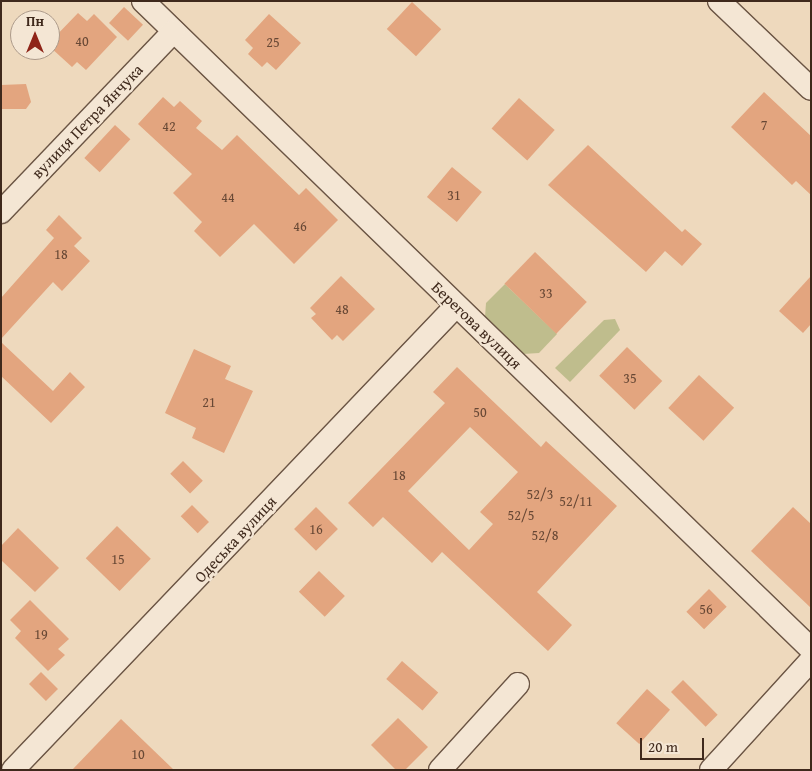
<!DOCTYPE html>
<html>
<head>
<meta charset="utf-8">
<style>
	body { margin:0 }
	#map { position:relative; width:812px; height:771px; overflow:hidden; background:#eed9bd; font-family:"Gentium Book Plus",serif }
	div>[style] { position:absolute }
	.green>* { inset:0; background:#bfbd8d }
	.building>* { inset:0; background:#e3a57f; transform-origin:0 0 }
	.roads { filter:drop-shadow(1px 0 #6b5544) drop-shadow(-1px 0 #6b5544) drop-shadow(0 1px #6b5544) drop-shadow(0 -1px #6b5544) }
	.minor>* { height:22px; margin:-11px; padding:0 11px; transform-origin:11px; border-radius:11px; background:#f4e6d4 }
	span { translate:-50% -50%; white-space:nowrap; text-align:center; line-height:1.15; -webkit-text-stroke:4.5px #f4e6d4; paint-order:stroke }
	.number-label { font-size:14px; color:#684835 }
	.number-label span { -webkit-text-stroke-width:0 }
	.street-label { font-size:16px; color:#3f291c }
	.frame { position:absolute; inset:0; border:2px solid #3f291c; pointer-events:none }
	.north { position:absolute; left:10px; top:10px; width:50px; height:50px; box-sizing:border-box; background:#f4e6d4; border:1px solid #ac9a8a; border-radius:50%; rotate:0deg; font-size:14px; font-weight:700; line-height:20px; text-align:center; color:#3f291c }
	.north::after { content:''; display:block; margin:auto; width:18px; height:22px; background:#8f2418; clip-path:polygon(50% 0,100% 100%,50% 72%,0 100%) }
	.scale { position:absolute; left:640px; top:738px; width:64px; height:22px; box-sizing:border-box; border:2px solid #3f291c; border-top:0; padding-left:6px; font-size:15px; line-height:18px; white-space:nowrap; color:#3f291c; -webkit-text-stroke:4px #f4e6d4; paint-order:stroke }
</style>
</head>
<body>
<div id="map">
	<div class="green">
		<i style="clip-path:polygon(505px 284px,557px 334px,539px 353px,523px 354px,485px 317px,486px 303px)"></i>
		<i style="clip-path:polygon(615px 319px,620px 330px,570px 382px,555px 368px,604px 320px)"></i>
	</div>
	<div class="building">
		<i style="left:412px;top:2px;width:40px;height:37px;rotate:43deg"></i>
		<i style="left:124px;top:7px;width:26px;height:22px;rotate:43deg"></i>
		<i style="clip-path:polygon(78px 13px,87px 21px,94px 14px,117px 37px,86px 70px,77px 62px,72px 67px,50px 47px,50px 42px)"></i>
		<i style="clip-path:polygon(269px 14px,301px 43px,276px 70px,267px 62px,262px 67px,248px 54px,253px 48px,245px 40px)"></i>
		<i style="clip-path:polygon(26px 84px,31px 102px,26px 109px,1px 109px,1px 85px)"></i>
		<i style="clip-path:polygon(764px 92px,811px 136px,811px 195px,796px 181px,792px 185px,731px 127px)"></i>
		<i style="clip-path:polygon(163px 97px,174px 107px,180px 101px,202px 121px,196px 128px,222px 150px,237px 135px,299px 195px,306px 188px,338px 220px,294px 264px,254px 224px,220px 257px,194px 231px,202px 222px,173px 193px,192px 174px,138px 124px)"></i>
		<i style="left:519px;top:98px;width:48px;height:41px;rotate:42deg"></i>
		<i style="left:115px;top:125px;width:21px;height:45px;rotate:43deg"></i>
		<i style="clip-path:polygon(588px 145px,682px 232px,685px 229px,702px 244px,682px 266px,665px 251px,646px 272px,548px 185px)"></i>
		<i style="left:452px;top:167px;width:39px;height:39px;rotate:40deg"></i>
		<i style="clip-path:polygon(59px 215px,82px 238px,74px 246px,90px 261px,62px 291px,53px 282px,1px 339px,1px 298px,54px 238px,46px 230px)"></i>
		<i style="left:535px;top:252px;width:72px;height:44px;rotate:44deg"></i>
		<i style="clip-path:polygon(341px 276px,375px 309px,343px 341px,337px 335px,332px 340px,311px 318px,316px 314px,310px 308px)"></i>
		<i style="clip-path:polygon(811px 276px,811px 324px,803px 333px,779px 311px)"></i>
		<i style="clip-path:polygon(1px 342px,53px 391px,70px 372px,85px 387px,51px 423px,1px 376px)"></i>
		<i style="left:627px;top:347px;width:49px;height:40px;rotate:44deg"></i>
		<i style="clip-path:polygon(194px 349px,231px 366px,225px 379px,253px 391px,224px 453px,192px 438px,196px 428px,165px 413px)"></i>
		<i style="clip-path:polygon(evenodd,457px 367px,541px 447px,546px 441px,617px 506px,537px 592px,572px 625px,548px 651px,442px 552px,432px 563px,383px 517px,373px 527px,348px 503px,445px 403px,433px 392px,457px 367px,470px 427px,518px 472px,480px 512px,493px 524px,469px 550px,408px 491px,470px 427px)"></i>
		<i style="left:699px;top:375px;width:48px;height:45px;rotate:43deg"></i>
		<i style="left:183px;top:461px;width:28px;height:18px;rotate:45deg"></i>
		<i style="left:192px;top:505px;width:24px;height:16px;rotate:45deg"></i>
		<i style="left:316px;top:507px;width:31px;height:31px;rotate:45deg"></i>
		<i style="clip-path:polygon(793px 507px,811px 524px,811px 608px,751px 551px)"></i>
		<i style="left:117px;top:526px;width:47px;height:45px;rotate:44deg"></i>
		<i style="clip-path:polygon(18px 528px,59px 568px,35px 592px,1px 560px,1px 546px)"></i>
		<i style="left:319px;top:571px;width:36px;height:29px;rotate:44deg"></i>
		<i style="left:709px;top:589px;width:25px;height:32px;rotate:45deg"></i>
		<i style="clip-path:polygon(30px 600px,69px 639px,58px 649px,65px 655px,48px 671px,15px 638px,21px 631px,10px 620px)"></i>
		<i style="left:402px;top:661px;width:48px;height:24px;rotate:41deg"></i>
		<i style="left:41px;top:672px;width:24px;height:17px;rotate:45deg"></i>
		<i style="left:683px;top:680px;width:49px;height:17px;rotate:45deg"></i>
		<i style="left:647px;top:689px;width:31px;height:46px;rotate:42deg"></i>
		<i style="clip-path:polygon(398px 718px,428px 747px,405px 770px,396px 770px,371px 745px)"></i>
		<i style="clip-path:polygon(121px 719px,174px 770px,72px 770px)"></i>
	</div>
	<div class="roads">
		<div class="minor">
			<i style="left:143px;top:1px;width:931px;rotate:44.13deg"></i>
			<i style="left:719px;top:1px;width:127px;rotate:43.7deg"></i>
			<i style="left:1px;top:212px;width:250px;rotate:-46.3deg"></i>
			<i style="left:13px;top:770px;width:642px;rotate:-46.33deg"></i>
			<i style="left:440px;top:770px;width:116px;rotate:-47.8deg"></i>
			<i style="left:711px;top:770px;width:149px;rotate:-47.7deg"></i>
		</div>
	</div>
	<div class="number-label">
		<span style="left:82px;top:41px">40</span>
		<span style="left:273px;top:42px">25</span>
		<span style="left:764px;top:125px">7</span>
		<span style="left:169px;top:126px">42</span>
		<span style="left:454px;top:195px">31</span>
		<span style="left:228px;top:197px">44</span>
		<span style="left:300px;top:226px">46</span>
		<span style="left:61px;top:254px">18</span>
		<span style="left:546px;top:293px">33</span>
		<span style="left:342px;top:309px">48</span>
		<span style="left:630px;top:378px">35</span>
		<span style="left:209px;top:402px">21</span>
		<span style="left:480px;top:412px">50</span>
		<span style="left:399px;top:475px">18</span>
		<span style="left:540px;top:494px">52/3</span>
		<span style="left:576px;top:501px">52/11</span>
		<span style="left:521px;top:515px">52/5</span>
		<span style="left:316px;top:529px">16</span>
		<span style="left:545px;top:535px">52/8</span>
		<span style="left:118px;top:559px">15</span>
		<span style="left:706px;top:609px">56</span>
		<span style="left:41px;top:634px">19</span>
		<span style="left:138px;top:754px">10</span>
	</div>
	<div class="street-label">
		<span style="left:87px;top:121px;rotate:-46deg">вулиця Петра Янчука</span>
		<span style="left:477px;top:325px;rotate:44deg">Берегова вулиця</span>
		<span style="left:235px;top:539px;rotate:-47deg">Одеська вулиця</span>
	</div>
	<div class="frame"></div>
	<div class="north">Пн</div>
	<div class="scale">20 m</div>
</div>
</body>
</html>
